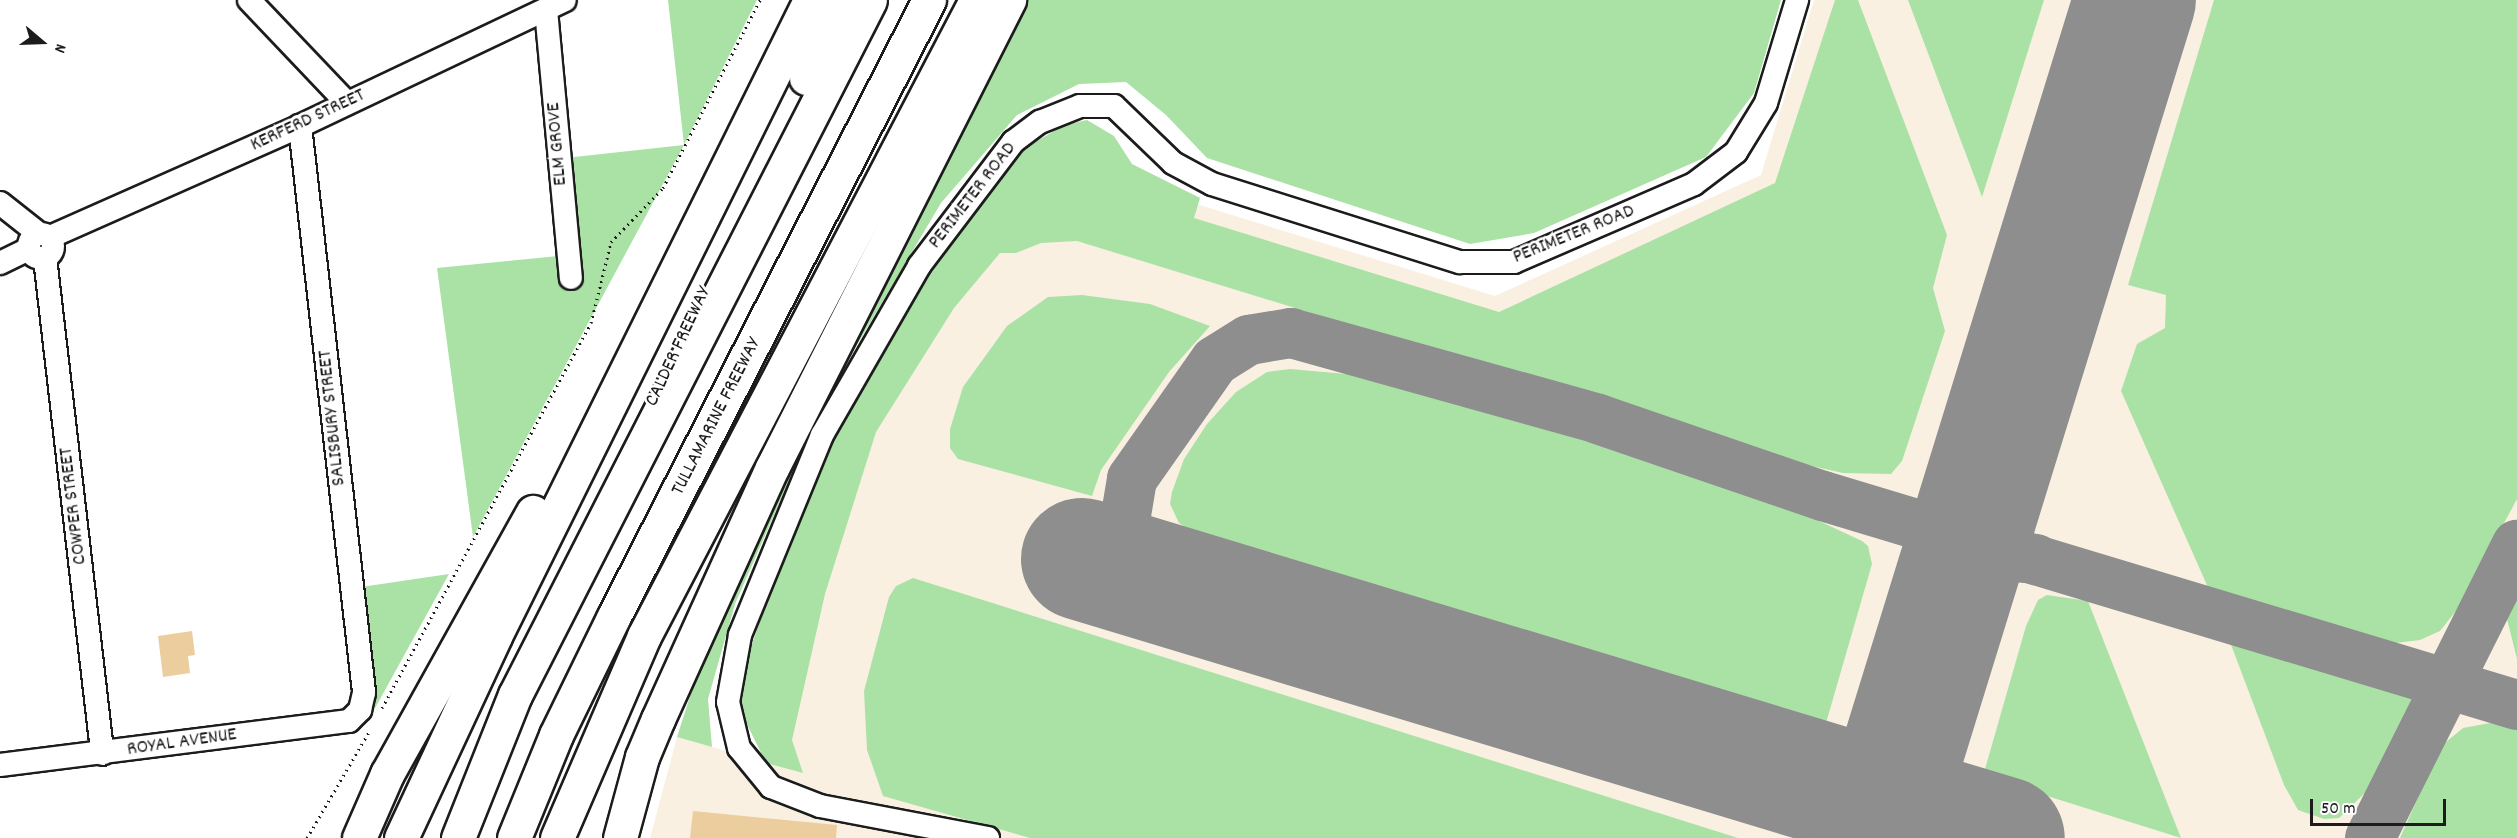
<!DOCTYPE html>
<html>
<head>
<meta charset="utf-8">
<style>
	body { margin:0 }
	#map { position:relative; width:2517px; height:838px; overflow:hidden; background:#fff; font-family:Dekko,sans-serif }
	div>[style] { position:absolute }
	.built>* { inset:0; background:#f9f0e2 }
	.green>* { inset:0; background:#aae2a6 }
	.taxiway>* { height:50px; margin:-25px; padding:0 25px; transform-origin:25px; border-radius:25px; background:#8e8e8e }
	.runway>* { height:122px; margin:-61px; padding:0 61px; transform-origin:61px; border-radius:61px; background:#8e8e8e }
	.building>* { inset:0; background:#ebcd9e }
	.path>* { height:3px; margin-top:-1.5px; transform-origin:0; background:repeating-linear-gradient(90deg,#1c1c1c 0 1.5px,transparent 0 6px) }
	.roads { filter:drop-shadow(2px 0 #1c1c1c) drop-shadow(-2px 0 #1c1c1c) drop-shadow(0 2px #1c1c1c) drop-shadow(0 -2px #1c1c1c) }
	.minor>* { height:22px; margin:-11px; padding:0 11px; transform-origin:11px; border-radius:11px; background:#fff }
	.minor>.ring { margin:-11px; padding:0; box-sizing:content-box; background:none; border:22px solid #fff; border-radius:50% }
	.highway>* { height:33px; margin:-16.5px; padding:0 16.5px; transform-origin:16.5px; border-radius:16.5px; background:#fff }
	span { translate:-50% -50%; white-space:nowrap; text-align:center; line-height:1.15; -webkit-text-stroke:5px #fff; paint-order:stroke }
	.street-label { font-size:20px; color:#1c1c1c }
	.north { position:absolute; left:12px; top:12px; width:60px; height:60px; -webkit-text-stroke:4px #fff; paint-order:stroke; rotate:109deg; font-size:16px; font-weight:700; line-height:24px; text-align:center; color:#1c1c1c }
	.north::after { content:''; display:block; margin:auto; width:21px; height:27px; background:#1c1c1c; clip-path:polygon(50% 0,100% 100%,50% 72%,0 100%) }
	.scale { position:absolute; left:2310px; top:799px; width:136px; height:27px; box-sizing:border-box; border:3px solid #1c1c1c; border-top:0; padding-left:8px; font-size:18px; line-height:21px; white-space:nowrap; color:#1c1c1c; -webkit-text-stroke:4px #fff; paint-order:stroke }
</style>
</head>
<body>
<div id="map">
	<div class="built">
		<i style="clip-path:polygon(1814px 0,2517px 0,2517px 838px,650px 838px,677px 737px,786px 768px,769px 607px,1037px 155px,1495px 296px,1761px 175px)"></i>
	</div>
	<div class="green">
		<i style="clip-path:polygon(668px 0,757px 0,684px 145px,473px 537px,437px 268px,558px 256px,565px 158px,684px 145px)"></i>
		<i style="clip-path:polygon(1027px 0,1781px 0,1754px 93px,1706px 157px,1534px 233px,1470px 244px,1207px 158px,1166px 115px,1126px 82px,1079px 84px,1017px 115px,941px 203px,825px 399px,735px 604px,708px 699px,712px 747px,677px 737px,700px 665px,759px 516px,960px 112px)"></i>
		<i style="clip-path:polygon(1835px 0,1858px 0,1947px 235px,1933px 288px,1945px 331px,1902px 461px,1891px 474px,1843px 473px,1803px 464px,1077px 241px,1041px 243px,1016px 253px,1000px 253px,954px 308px,876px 432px,825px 594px,792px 740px,803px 773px,766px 763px,742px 714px,741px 675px,789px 539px,847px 409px,908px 302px,981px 192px,1026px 147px,1065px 125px,1087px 120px,1114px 136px,1132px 164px,1200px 198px,1194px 218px,1499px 312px,1775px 183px)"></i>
		<i style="clip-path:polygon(1908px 0,2044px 0,1982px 197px)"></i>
		<i style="clip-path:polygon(2214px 0,2517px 0,2517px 499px,2459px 607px,2440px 631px,2420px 640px,2387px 644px,2325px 630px,2210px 592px,2121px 391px,2137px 344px,2165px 328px,2166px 295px,2128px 285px)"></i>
		<i style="clip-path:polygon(1082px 295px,1150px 304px,1210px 326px,1169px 372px,1101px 470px,1092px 496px,958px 459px,950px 448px,950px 429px,963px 387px,1007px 326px,1048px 297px)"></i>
		<i style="clip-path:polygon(1290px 369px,1369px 376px,1622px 451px,1800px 512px,1862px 541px,1868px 546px,1872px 564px,1824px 730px,1188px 529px,1179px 523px,1170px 504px,1172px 492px,1184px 459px,1207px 424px,1236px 392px,1267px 372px)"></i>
		<i style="clip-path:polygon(449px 574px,374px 710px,361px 587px)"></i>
		<i style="clip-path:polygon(913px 578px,1738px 838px,1030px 838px,883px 796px,867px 750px,864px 691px,889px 597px,896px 586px)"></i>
		<i style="clip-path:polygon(2517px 594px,2517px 659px,2507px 619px)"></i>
		<i style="clip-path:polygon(2047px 595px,2088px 601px,2181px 838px,1983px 776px,2026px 626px,2038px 600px)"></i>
		<i style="clip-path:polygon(2230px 642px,2413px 697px,2413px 706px,2369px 789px,2339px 818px,2324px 819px,2298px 810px,2284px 785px)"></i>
		<i style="clip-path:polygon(2501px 721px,2517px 725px,2517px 838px,2400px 838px,2441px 746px,2463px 728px)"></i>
	</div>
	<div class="taxiway">
		<i style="left:1218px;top:600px;width:69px;rotate:-158.7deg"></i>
		<i style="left:1154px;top:575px;width:17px;rotate:-140deg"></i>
		<i style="left:1141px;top:564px;width:23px;rotate:-121deg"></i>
		<i style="left:1129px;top:544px;width:18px;rotate:-106deg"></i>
		<i style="left:1124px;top:527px;width:49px;rotate:-80.5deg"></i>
		<i style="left:1132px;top:479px;width:144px;rotate:-54.9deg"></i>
		<i style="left:1215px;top:361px;width:40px;rotate:-32deg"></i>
		<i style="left:1249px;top:340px;width:43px;rotate:-9.5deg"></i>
		<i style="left:1291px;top:333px;width:319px;rotate:15.6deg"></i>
		<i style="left:1598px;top:419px;width:238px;rotate:18.9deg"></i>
		<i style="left:1823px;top:496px;width:725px;rotate:16.76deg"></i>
		<i style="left:1949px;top:603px;width:23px;rotate:-56deg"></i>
		<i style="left:1962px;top:584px;width:31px;rotate:-36deg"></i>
		<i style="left:1987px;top:566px;width:29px;rotate:-18deg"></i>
		<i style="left:2015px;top:557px;width:21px;rotate:5deg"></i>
		<i style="left:2370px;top:838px;width:328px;rotate:-63.4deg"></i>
	</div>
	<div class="runway">
		<i style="left:1082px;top:559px;width:963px;rotate:16.84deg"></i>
		<i style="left:1876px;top:838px;width:877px;rotate:-72.83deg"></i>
	</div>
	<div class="building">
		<i style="clip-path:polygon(192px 631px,195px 655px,188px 656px,190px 673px,163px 677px,158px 636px)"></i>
		<i style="clip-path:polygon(693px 811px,837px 825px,836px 838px,690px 838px)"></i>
	</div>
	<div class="path">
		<i style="left:382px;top:708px;width:438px;rotate:-61.5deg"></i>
		<i style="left:591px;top:323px;width:83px;rotate:-76.1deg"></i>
		<i style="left:611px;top:242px;width:75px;rotate:-46.1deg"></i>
		<i style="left:663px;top:188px;width:212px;rotate:-62.7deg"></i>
		<i style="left:307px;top:838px;width:125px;rotate:-59.7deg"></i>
	</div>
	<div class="roads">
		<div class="minor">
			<i style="left:249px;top:0;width:142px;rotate:46.4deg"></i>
			<i style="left:546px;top:10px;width:269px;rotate:84.7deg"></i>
			<i style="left:0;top:203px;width:48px;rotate:38.3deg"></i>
			<i class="ring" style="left:29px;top:234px;width:2px;height:2px"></i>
			<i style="left:50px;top:237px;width:274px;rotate:-23.9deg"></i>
			<i style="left:300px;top:126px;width:293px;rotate:-25.4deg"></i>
			<i style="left:45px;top:258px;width:499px;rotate:83.4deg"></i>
			<i style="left:0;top:263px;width:32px;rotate:-26deg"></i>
			<i style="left:0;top:765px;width:352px;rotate:-7.2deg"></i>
			<i style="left:349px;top:721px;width:16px;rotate:-45deg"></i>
			<i style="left:360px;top:710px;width:18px;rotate:-77deg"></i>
			<i style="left:364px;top:692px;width:570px;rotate:-96.45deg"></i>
			<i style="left:988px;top:838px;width:171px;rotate:-169.2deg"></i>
			<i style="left:820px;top:806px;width:53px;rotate:-158.8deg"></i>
			<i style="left:771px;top:787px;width:50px;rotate:-129.4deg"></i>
			<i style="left:739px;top:748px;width:47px;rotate:-103.4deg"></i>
			<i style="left:728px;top:702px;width:68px;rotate:-79.8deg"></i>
			<i style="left:740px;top:635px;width:216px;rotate:-67.7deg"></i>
			<i style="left:822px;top:435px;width:195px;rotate:-60.1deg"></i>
			<i style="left:919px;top:266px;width:156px;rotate:-52.8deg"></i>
			<i style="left:1013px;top:142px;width:34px;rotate:-37deg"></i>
			<i style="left:1040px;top:122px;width:43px;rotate:-21.8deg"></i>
			<i style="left:1080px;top:106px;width:34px"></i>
			<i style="left:1114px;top:106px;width:82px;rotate:44deg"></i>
			<i style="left:1173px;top:163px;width:44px;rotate:28.3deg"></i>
			<i style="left:1212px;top:184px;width:260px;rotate:17.5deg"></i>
			<i style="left:1460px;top:262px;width:54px"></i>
			<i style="left:1514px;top:262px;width:196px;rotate:-23.4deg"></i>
			<i style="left:1694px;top:184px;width:53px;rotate:-37.3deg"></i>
			<i style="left:1736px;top:152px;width:57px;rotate:-58.5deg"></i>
			<i style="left:1766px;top:103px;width:108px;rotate:-73.2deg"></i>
		</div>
		<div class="highway">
			<i style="left:806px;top:78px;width:86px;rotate:-64.6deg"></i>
			<i style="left:359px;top:838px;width:70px;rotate:-66.4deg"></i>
			<i style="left:387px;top:774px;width:300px;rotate:-60.9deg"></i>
			<i style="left:401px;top:838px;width:223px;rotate:-65deg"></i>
			<i style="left:495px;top:636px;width:710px;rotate:-63.65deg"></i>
			<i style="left:458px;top:838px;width:154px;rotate:-68.3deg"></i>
			<i style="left:515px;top:695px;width:780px;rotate:-62.94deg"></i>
			<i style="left:514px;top:838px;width:111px;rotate:-67.8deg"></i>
			<i style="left:556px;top:735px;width:132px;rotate:-64deg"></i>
			<i style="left:614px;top:616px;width:692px;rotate:-62.92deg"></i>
			<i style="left:557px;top:838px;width:220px;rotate:-66.7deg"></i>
			<i style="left:644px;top:636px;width:717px;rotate:-62.43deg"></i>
			<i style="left:620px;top:838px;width:84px;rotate:-74.8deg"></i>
			<i style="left:642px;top:757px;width:41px;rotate:-67.2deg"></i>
			<i style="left:658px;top:719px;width:276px;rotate:-65.6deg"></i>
			<i style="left:772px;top:468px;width:525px;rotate:-63.14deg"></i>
		</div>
	</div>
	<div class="street-label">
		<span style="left:308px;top:121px;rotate:-25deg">KERFERD STREET</span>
		<span style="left:558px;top:144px;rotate:-95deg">ELM GROVE</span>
		<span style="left:973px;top:196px;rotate:-52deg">PERIMETER ROAD</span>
		<span style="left:1574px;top:235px;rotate:-22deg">PERIMETER ROAD</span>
		<span style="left:679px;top:347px;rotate:-65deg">CALDER FREEWAY</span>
		<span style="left:717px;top:417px;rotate:-63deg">TULLAMARINE FREEWAY</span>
		<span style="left:333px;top:418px;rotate:-96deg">SALISBURY STREET</span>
		<span style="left:74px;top:506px;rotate:-97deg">COWPER STREET</span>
		<span style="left:182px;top:743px;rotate:-8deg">ROYAL AVENUE</span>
	</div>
	<div class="north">N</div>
	<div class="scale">50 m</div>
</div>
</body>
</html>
